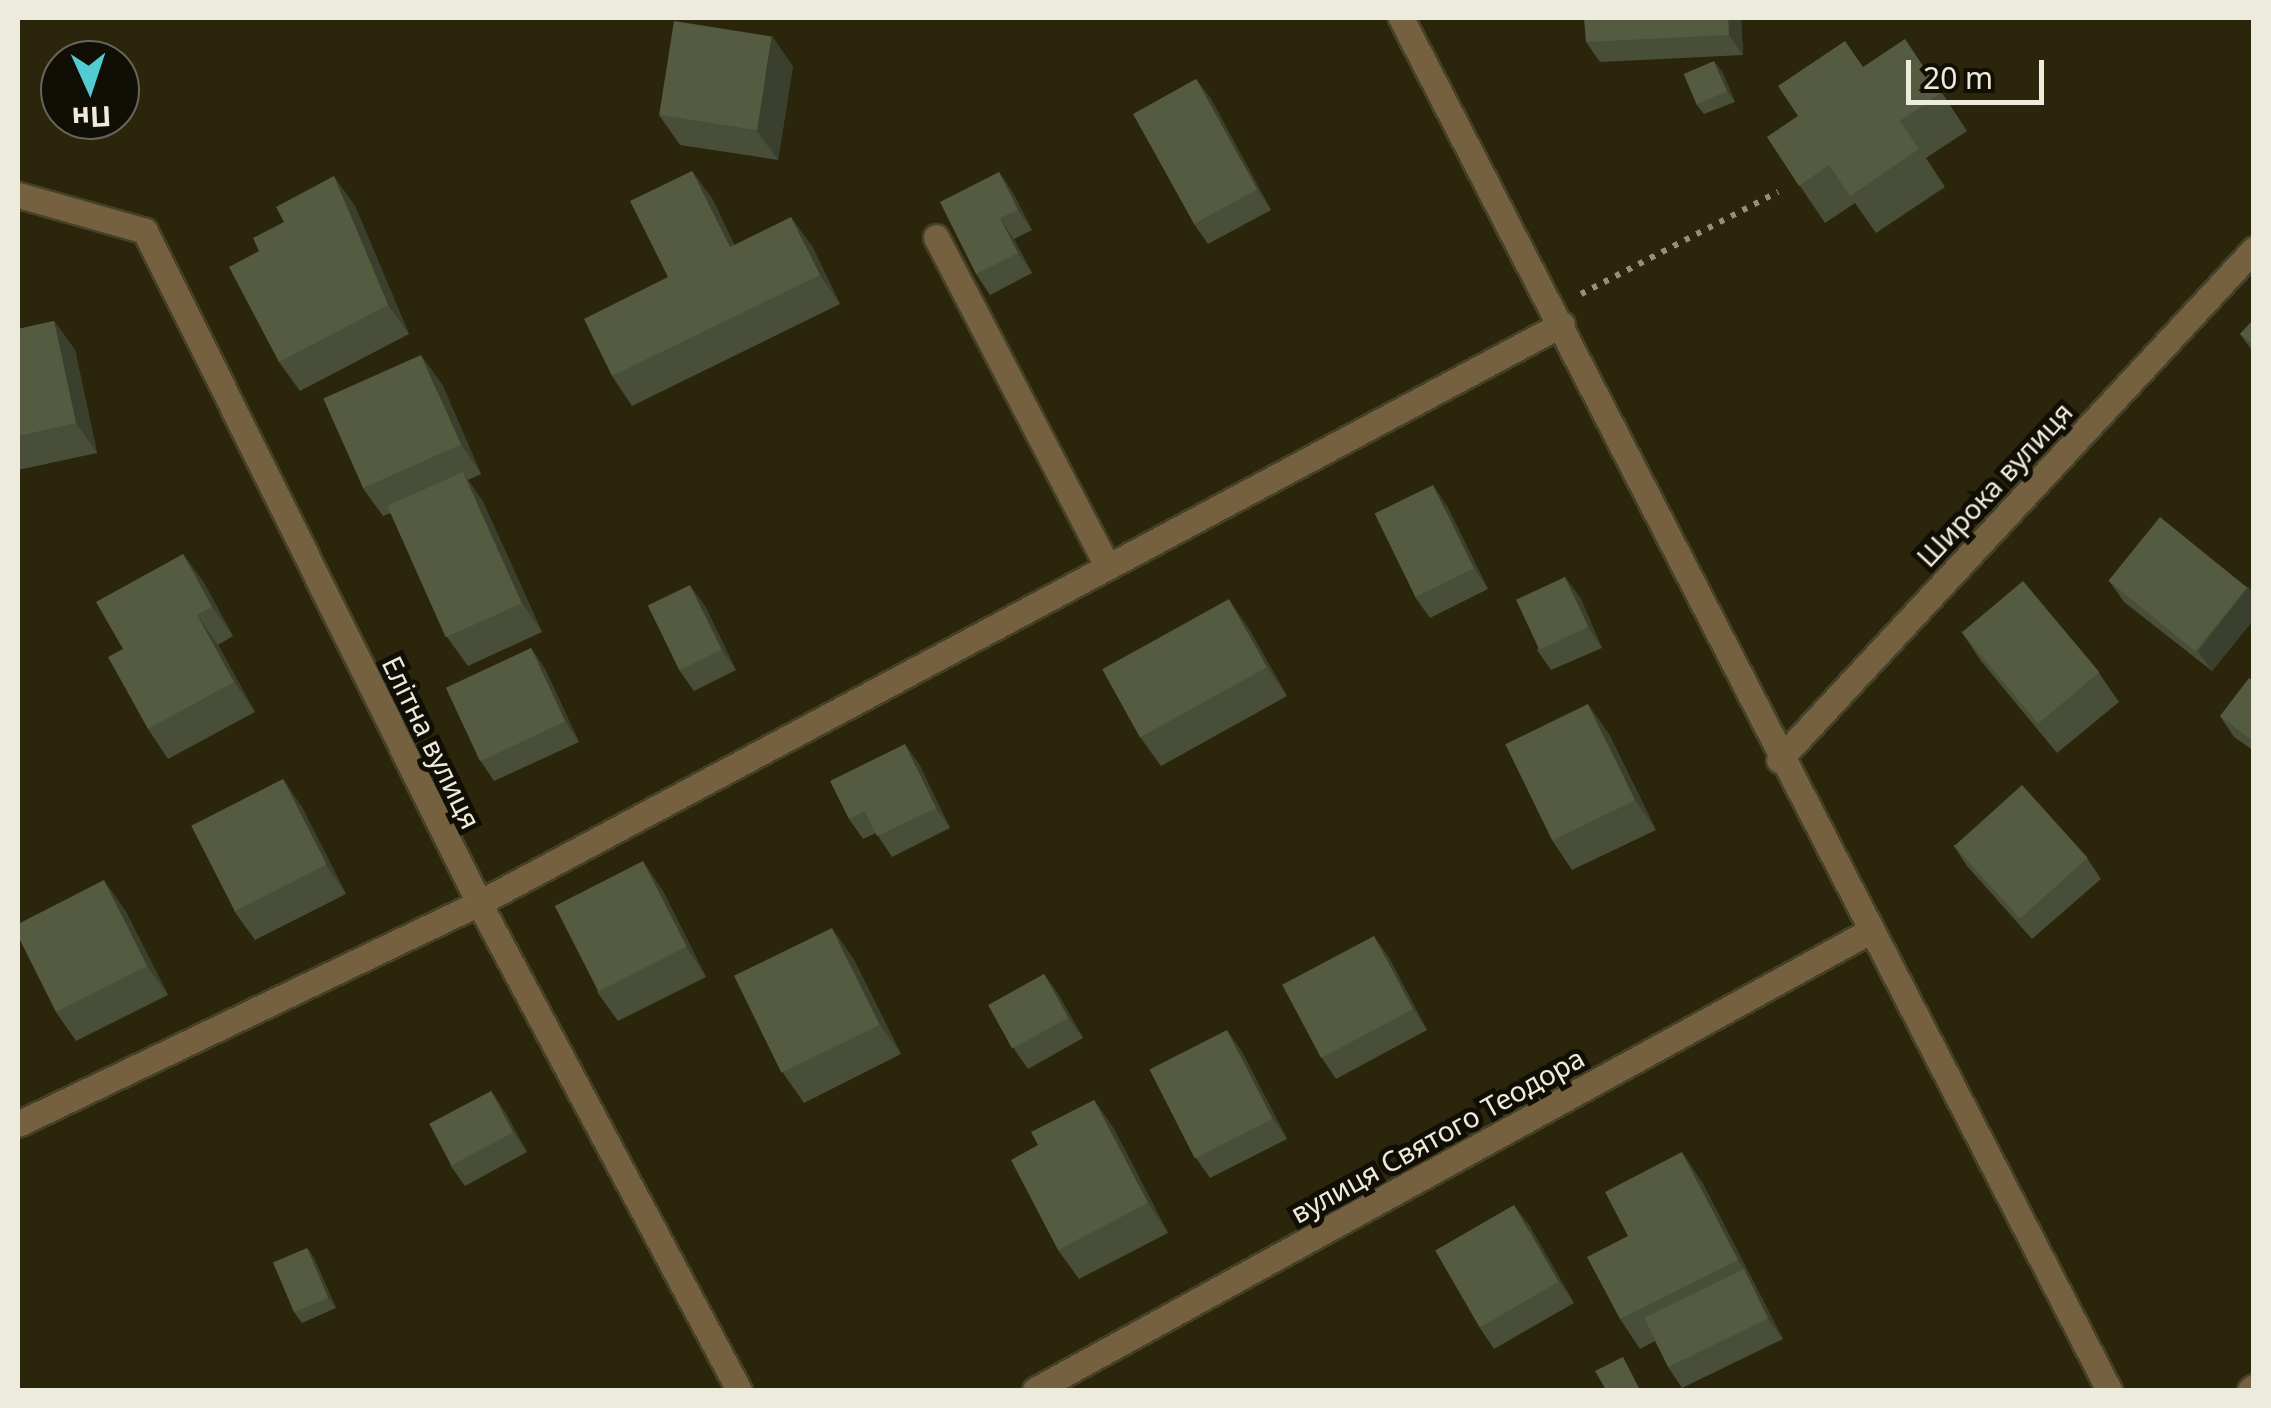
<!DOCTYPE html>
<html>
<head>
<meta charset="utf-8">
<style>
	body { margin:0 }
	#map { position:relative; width:2271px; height:1408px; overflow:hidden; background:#2a250b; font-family:"Noto Sans",sans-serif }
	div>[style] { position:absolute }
	.path>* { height:6px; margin-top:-3px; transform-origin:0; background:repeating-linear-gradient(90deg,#938f7b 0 5px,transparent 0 13px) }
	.roads { filter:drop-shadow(2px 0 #454128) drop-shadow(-2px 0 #454128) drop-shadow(0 2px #454128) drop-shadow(0 -2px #454128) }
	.service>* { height:25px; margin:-12.5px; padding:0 12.5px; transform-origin:12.5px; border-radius:12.5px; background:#756140 }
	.minor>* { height:25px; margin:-12.5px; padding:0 12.5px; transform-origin:12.5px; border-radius:12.5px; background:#756140 }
	.tertiary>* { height:25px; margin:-12.5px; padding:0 12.5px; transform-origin:12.5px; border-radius:12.5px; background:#756140 }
	.wall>* { inset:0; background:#484e38 }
	.shaded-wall>* { inset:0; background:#3b402e }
	.building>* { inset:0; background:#545b41; transform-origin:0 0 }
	span { translate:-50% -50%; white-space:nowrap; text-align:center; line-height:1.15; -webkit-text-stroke:10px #100e05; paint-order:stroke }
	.street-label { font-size:28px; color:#edebdb }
	.frame { position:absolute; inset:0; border:20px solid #edebdb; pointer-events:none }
	.north { position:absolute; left:40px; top:40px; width:100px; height:100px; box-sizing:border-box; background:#100e05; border:2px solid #68665b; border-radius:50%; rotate:177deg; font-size:28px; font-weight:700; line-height:40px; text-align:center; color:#edebdb }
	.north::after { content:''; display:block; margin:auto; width:35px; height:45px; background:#51ccd3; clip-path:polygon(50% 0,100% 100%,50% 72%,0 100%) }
	.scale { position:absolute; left:1906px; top:60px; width:138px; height:45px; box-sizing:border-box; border:5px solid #edebdb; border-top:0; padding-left:12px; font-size:30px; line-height:35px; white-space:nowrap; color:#edebdb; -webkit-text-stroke:8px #100e05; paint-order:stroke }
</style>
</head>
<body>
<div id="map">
	<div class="path">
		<i style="left:1581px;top:294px;width:222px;rotate:-27.4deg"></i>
	</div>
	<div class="roads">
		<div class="service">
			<i style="left:936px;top:237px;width:366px;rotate:62.5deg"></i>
		</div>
		<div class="minor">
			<i style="left:18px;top:195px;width:132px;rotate:15.8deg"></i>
			<i style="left:145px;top:231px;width:750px;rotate:63.57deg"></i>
			<i style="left:479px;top:903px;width:552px;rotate:61.9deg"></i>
			<i style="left:1779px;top:760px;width:698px;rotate:-47.09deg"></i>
			<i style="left:18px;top:1124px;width:511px;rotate:-25.61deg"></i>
			<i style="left:479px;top:903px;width:1228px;rotate:-28.13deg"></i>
			<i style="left:1035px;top:1390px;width:951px;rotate:-28.8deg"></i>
			<i style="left:2250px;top:1390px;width:5px;rotate:-37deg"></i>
		</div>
		<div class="tertiary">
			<i style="left:1401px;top:18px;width:1544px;rotate:62.7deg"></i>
		</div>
	</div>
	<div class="wall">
		<i style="clip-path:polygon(1741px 18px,1743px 55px,1600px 62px,1586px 42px)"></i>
		<i style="clip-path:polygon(793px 66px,778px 160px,680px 145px,659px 115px)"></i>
		<i style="clip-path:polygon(1863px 67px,1931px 76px,1967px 131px,1926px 158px,1945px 187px,1876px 233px,1855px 203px,1825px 223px,1767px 137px,1798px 116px)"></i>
		<i style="clip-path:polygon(1722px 71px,1735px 102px,1704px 114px,1696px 104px)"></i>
		<i style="clip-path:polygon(1196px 79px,1211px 99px,1271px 210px,1208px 244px,1194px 224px)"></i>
		<i style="clip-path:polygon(692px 171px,713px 200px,734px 245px,812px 246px,840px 304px,632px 406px,612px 376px,668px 277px)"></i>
		<i style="clip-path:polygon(999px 172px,1013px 193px,1032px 230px,1014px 239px,1032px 273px,990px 295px,976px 274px)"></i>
		<i style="clip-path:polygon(355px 206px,409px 334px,300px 391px,279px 362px,259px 251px)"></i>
		<i style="clip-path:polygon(2254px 319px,2254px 353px,2240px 334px)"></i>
		<i style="clip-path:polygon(54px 321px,75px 350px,97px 453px,18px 470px,18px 329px)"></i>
		<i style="clip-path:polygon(442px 384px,481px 474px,468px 480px,483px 502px,542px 632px,468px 666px,447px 637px,391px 513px,383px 516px,362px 487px)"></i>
		<i style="clip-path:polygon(1447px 506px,1488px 589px,1430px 618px,1415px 597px)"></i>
		<i style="clip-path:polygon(183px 554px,204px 583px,233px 636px,218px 645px,255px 712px,168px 759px,148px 729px,123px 649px)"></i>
		<i style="clip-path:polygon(2110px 582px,2248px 587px,2254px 594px,2254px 619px,2212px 671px,2124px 602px)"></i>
		<i style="clip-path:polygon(1580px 597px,1602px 648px,1551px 670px,1537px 650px)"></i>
		<i style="clip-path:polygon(705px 606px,736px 670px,694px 691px,679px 670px)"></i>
		<i style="clip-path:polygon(1249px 629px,1287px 696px,1161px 766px,1140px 737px)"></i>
		<i style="clip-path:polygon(1961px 631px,2099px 673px,2119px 702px,2057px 753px,1981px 661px)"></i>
		<i style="clip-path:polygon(531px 648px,545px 669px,579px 742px,494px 781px,480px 760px)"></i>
		<i style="clip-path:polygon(2254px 681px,2254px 751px,2234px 737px,2220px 716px)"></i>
		<i style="clip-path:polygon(1609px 734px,1656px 830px,1572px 870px,1552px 840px)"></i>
		<i style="clip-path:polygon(919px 764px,950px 828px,892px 857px,876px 833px,863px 839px,849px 819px)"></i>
		<i style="clip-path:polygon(283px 779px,303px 809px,346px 894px,255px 940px,234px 911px)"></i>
		<i style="clip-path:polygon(1953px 845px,2087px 858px,2101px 879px,2032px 939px,1967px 866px)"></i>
		<i style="clip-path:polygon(663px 891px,706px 977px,618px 1021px,597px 992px)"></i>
		<i style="clip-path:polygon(125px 910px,168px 995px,76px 1041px,56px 1012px)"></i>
		<i style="clip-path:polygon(1388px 956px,1427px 1030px,1336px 1079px,1322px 1058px)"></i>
		<i style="clip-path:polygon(853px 958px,901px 1054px,804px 1103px,783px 1073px)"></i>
		<i style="clip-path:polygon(1044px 974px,1058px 994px,1083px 1038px,1028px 1069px,1014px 1049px)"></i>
		<i style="clip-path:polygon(1241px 1050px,1287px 1139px,1210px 1178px,1196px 1158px)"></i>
		<i style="clip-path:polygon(491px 1091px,505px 1112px,527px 1152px,465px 1186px,450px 1165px)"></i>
		<i style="clip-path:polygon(1094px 1100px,1114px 1129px,1168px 1233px,1079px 1279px,1058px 1250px,1038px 1145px)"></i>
		<i style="clip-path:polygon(1702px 1182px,1783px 1339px,1682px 1388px,1668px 1367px,1655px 1341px,1640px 1349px,1620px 1319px,1628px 1236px)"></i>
		<i style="clip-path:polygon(1529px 1225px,1574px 1303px,1494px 1349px,1480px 1328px)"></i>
		<i style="clip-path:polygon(307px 1248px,314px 1258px,336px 1308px,302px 1323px,294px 1312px)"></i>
	</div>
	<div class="shaded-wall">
		<i style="clip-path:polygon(1728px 18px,1741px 18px,1743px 55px,1729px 35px)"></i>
		<i style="clip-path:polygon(772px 36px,793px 66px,778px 160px,757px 131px)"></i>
		<i style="clip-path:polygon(1714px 61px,1722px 71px,1735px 102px,1727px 91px)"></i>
		<i style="clip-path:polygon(1196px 79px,1211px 99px,1271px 210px,1257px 189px)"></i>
		<i style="clip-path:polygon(692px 171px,713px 200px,750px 277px,730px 247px)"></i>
		<i style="clip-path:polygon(999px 172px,1013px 193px,1032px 230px,1018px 210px)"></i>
		<i style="clip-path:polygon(334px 176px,355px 206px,409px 334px,388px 305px)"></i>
		<i style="clip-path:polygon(791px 217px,812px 246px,840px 304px,820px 275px)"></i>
		<i style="clip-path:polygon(1000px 218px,1014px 239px,1032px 273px,1018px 253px)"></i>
		<i style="clip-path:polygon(54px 321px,75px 350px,97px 453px,76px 423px)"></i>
		<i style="clip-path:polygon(421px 355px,442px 384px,481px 474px,461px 444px)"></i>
		<i style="clip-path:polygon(463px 472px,483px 502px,542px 632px,522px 603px)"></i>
		<i style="clip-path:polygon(1433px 485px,1447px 506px,1488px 589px,1474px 568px)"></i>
		<i style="clip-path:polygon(183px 554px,204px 583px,233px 636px,212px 607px)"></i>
		<i style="clip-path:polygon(1565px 577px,1580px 597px,1602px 648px,1588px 627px)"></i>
		<i style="clip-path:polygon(690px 585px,705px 606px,736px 670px,722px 650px)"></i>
		<i style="clip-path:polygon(2248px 587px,2254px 594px,2254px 619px,2212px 671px,2198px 651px)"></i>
		<i style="clip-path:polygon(1229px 599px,1249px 629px,1287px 696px,1267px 667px)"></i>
		<i style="clip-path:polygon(197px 615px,218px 645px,255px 712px,234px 682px)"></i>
		<i style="clip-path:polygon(531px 648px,545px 669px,579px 742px,565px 721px)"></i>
		<i style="clip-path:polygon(1588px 704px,1609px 734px,1656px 830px,1635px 800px)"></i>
		<i style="clip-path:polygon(905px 744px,919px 764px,950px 828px,936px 808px)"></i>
		<i style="clip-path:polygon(283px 779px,303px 809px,346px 894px,326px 865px)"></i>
		<i style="clip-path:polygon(643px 861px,663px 891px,706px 977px,686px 947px)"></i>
		<i style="clip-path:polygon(104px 880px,125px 910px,168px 995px,147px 966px)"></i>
		<i style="clip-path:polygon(832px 928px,853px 958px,901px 1054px,880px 1025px)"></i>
		<i style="clip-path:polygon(1374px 936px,1388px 956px,1427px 1030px,1413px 1009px)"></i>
		<i style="clip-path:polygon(1044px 974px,1058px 994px,1083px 1038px,1068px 1018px)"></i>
		<i style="clip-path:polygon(1227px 1030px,1241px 1050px,1287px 1139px,1273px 1119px)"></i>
		<i style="clip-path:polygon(491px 1091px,505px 1112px,527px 1152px,513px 1132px)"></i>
		<i style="clip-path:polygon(1094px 1100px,1114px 1129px,1168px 1233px,1148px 1203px)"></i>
		<i style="clip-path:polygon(1682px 1152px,1702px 1182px,1783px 1339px,1768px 1319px,1744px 1269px,1738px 1260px)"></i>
		<i style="clip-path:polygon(1514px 1205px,1529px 1225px,1574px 1303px,1559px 1282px)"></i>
		<i style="clip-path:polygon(307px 1248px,314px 1258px,336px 1308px,328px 1298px)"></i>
	</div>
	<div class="building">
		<i style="clip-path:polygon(1584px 18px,1728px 18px,1729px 35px,1586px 42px)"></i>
		<i style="left:674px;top:21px;width:99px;height:95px;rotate:9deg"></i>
		<i style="clip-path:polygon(1905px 39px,1941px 93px,1900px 121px,1919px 149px,1850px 196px,1829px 165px,1799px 186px,1767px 137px,1798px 116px,1778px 86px,1845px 41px,1863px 67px)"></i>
		<i style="left:1714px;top:61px;width:33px;height:33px;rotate:67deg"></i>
		<i style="left:1196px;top:79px;width:126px;height:72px;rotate:61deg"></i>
		<i style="clip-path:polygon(692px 171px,730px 247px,791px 217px,820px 275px,612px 376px,584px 319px,668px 277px,630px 201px)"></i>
		<i style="clip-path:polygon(999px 172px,1018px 210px,1000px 218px,1018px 253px,976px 274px,940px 202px)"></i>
		<i style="clip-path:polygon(334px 176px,388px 305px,279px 362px,229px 267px,259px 251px,253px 238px,284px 222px,276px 207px)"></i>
		<i style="clip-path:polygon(2254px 319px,2254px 345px,2240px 334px)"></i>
		<i style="clip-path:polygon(54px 321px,76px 423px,18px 436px,18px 329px)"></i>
		<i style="left:421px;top:355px;width:98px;height:107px;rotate:66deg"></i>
		<i style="left:463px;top:472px;width:144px;height:83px;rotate:66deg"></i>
		<i style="left:1433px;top:485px;width:93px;height:65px;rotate:64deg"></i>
		<i style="left:2160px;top:517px;width:112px;height:82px;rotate:39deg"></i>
		<i style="clip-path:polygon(183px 554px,212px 607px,197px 615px,234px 682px,148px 729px,108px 657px,123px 649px,96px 602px)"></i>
		<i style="left:1565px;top:577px;width:55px;height:54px;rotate:65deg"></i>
		<i style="left:2023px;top:581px;width:119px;height:80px;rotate:50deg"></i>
		<i style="left:690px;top:585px;width:72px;height:47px;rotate:64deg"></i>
		<i style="left:1229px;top:599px;width:78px;height:145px;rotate:61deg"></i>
		<i style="left:531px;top:648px;width:81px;height:94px;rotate:65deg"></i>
		<i style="clip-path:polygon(2249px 678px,2254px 681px,2254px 742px,2220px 716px)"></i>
		<i style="left:1588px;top:704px;width:107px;height:92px;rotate:64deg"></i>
		<i style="clip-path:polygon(905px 744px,936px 808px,877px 836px,865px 811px,849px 819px,830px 781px)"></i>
		<i style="left:283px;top:779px;width:96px;height:103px;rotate:63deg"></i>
		<i style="left:2022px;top:785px;width:98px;height:91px;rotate:48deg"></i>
		<i style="left:643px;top:861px;width:96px;height:99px;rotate:63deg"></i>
		<i style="clip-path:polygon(104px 880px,147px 966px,56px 1012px,18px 936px,18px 924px)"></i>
		<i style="left:832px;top:928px;width:108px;height:109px;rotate:64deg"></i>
		<i style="left:1374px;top:936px;width:83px;height:104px;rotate:62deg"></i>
		<i style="left:1044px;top:974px;width:50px;height:64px;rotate:61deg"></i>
		<i style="left:1227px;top:1030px;width:100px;height:87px;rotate:63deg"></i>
		<i style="left:491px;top:1091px;width:47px;height:70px;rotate:62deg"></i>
		<i style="clip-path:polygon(1094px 1100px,1148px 1203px,1058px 1250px,1011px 1160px,1038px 1145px,1031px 1132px)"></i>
		<i style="clip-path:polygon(1682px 1152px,1738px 1260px,1620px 1319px,1587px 1257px,1628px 1236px,1605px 1192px)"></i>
		<i style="left:1514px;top:1205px;width:89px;height:91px;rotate:60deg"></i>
		<i style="left:307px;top:1248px;width:54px;height:37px;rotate:67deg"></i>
		<i style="left:1744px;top:1269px;width:55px;height:111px;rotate:64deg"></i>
		<i style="clip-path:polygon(1623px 1357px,1640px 1390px,1606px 1390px,1595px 1371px)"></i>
	</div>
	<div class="street-label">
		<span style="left:1994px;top:484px;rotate:-47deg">Широка вулиця</span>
		<span style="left:432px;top:742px;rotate:64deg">Елітна вулиця</span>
		<span style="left:1437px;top:1135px;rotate:-29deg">вулиця Святого Теодора</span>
	</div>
	<div class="frame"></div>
	<div class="north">Пн</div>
	<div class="scale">20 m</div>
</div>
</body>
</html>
